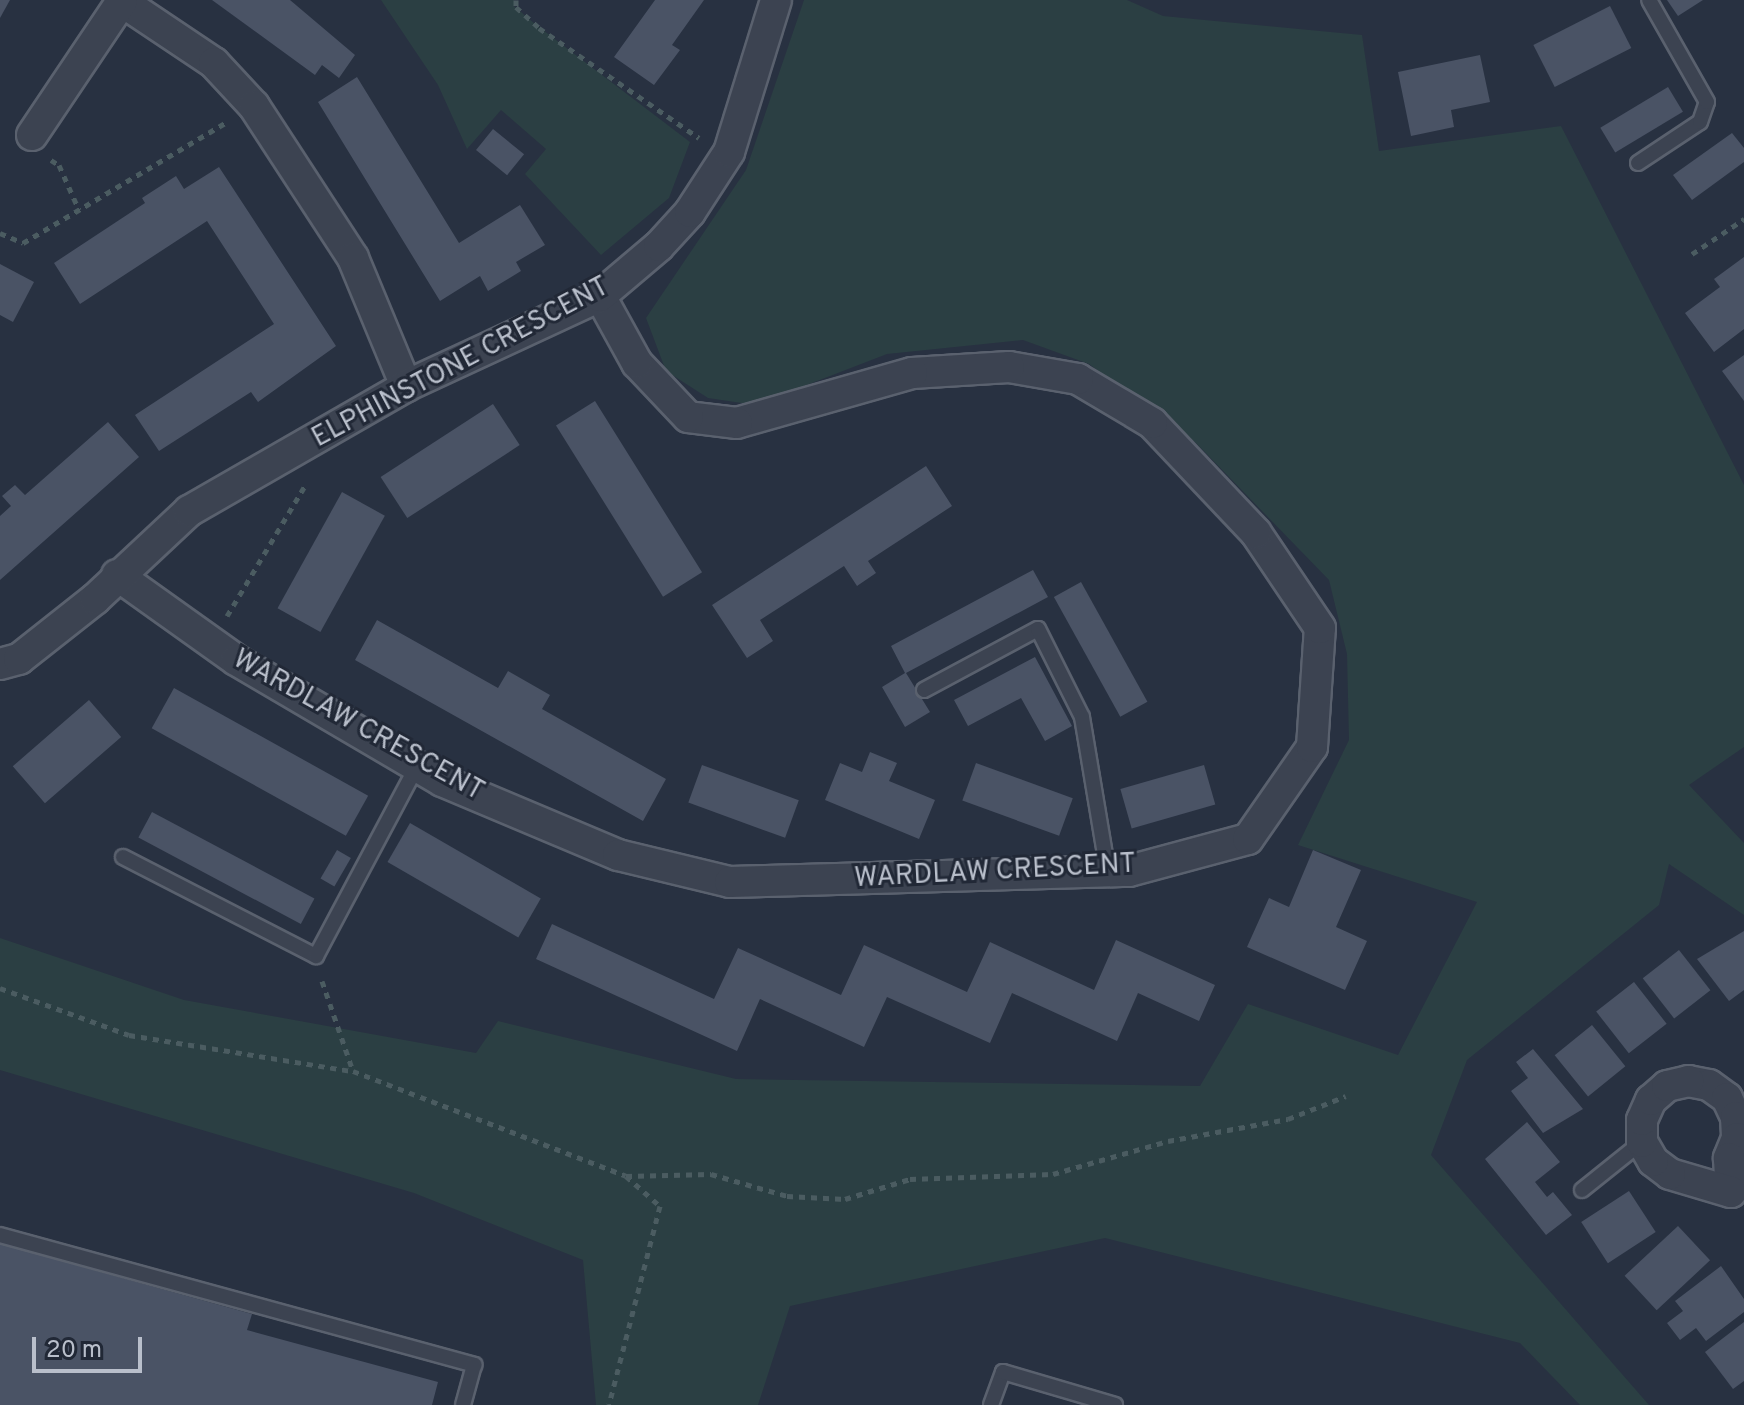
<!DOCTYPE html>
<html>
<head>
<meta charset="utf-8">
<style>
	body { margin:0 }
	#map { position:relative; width:1744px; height:1405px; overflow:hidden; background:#283141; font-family:Overpass,sans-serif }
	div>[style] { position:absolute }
	.green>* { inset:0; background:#2b3f43 }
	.building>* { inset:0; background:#4a5365; transform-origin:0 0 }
	.path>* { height:5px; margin-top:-2.5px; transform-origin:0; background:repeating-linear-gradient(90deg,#4b5c61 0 6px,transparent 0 12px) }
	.roads { filter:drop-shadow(2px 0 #5a616e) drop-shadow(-2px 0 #5a616e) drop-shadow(0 2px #5a616e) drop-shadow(0 -2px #5a616e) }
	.lane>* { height:14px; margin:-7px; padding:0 7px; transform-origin:7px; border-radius:7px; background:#3c4351 }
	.street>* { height:30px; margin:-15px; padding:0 15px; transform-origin:15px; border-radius:15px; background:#3c4351 }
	span { translate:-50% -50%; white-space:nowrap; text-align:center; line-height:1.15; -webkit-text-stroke:6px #212836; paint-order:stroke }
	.street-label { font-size:28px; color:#b9bfcb }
	.scale { position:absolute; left:32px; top:1337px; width:110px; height:36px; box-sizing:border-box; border:4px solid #b9bfcb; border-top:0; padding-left:10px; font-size:24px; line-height:28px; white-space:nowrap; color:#b9bfcb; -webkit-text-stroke:6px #212836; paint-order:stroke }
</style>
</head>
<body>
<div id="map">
	<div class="green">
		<i style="clip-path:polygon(381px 0,514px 0,514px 6px,535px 24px,690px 142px,669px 198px,601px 255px,525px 174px,546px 149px,501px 110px,467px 149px,438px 85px)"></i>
		<i style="clip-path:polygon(804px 0,1127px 0,1163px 16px,1362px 35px,1379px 151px,1561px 126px,1744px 485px,1744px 747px,1689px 785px,1744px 843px,1744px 915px,1669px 864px,1659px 905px,1467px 1060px,1431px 1155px,1649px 1405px,1580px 1405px,1520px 1343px,1105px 1238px,790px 1306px,758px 1405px,596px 1405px,583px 1260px,414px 1193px,0 1070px,0 938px,184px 1000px,476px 1053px,498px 1021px,736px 1079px,1200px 1086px,1248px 1004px,1398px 1055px,1477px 902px,1298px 845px,1349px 740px,1347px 654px,1329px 580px,1196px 443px,1089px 364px,1023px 340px,887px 354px,755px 405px,708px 398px,666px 371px,646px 318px,746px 170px)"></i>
	</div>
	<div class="building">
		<i style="clip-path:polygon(0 0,10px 0,0 18px)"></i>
		<i style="clip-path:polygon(212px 0,290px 0,355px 55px,339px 78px,322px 65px,315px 75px)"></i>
		<i style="clip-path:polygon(655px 0,704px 0,672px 45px,680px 50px,654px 85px,614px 57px)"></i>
		<i style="clip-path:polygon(1667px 0,1703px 0,1678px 16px)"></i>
		<i style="left:1610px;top:6px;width:47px;height:86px;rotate:63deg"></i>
		<i style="clip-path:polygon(1480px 55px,1490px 102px,1451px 110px,1454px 127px,1411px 136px,1398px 72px)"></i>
		<i style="clip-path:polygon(357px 77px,459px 243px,520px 205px,545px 245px,516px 262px,521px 271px,488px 291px,480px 276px,440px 301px,318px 102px)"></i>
		<i style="left:1668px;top:87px;width:29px;height:79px;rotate:59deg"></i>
		<i style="left:493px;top:129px;width:40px;height:27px;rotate:39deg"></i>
		<i style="clip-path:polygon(1732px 133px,1744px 148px,1744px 162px,1692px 200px,1673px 175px)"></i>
		<i style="clip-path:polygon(219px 167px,336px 346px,258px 402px,251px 392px,159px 451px,135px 415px,274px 324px,207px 221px,80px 304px,54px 263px,145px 203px,142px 198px,176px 176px,184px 189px)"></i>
		<i style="clip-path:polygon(1744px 257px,1744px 329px,1714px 352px,1685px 313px,1720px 287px,1714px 279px)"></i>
		<i style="clip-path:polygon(0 264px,34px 282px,13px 322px,0 315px)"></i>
		<i style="clip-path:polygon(1744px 355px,1744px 401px,1722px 371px)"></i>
		<i style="left:595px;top:401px;width:202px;height:46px;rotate:58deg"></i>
		<i style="left:493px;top:404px;width:49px;height:134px;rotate:57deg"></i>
		<i style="clip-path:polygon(108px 422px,139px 457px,0 580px,0 516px,11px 506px,2px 496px,15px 485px,25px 495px)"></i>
		<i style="clip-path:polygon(926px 466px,952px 506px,868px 561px,876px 573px,857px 586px,844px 566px,760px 620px,773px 641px,747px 658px,712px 605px)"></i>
		<i style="left:342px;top:492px;width:49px;height:133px;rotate:29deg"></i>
		<i style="clip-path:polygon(1033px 570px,1048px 597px,906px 673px,930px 712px,905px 727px,882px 687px,905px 673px,891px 646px)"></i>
		<i style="left:1081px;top:582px;width:137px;height:31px;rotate:61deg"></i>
		<i style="clip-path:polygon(377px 620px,498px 688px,508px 671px,550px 695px,542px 709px,666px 779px,643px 821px,355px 660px)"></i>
		<i style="clip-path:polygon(1035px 657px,1072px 726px,1045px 741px,1021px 698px,968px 726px,954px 700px)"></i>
		<i style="left:174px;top:688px;width:222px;height:46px;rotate:29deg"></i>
		<i style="left:89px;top:700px;width:49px;height:101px;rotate:49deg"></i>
		<i style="clip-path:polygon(870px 752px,897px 763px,889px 781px,935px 800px,919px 839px,825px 800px,840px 763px,862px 772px)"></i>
		<i style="left:976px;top:763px;width:103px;height:40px;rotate:20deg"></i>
		<i style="left:702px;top:765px;width:103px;height:40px;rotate:20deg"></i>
		<i style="left:1204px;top:765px;width:41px;height:87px;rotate:74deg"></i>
		<i style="left:152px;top:812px;width:184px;height:29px;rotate:28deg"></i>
		<i style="left:410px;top:823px;width:151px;height:45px;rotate:30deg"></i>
		<i style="left:337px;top:850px;width:16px;height:33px;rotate:30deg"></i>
		<i style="clip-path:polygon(1313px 850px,1361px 870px,1336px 927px,1367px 941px,1345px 990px,1247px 947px,1269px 898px,1289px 907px)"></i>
		<i style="clip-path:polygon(552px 924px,714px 999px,738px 948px,841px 995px,864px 945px,967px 992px,990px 942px,1094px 990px,1116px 940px,1215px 985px,1199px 1021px,1138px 993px,1117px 1041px,1012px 993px,990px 1043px,887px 997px,864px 1047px,760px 999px,737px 1051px,536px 959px)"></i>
		<i style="clip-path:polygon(1744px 931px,1744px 990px,1729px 1001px,1697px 959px)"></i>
		<i style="left:1679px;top:950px;width:51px;height:46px;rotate:52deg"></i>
		<i style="left:1634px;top:982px;width:53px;height:48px;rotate:52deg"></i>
		<i style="left:1592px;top:1025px;width:53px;height:48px;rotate:51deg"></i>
		<i style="clip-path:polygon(1533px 1049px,1583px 1109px,1543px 1133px,1511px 1091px,1528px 1078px,1516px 1062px)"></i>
		<i style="clip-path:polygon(1527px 1122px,1560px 1162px,1535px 1182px,1547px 1197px,1553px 1192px,1572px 1215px,1546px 1235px,1485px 1159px)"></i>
		<i style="left:1629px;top:1191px;width:49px;height:57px;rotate:57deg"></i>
		<i style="left:1678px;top:1226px;width:47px;height:73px;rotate:47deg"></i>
		<i style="clip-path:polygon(0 1244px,252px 1314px,247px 1330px,438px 1382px,432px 1405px,0 1405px)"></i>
		<i style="clip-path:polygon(1721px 1266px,1744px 1299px,1744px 1312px,1706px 1341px,1696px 1328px,1680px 1340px,1667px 1323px,1683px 1311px,1675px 1301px)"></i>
		<i style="clip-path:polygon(1744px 1322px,1744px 1381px,1733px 1389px,1705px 1352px)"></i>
	</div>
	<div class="path">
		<i style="left:516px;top:0;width:7px;rotate:90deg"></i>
		<i style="left:516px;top:7px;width:31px;rotate:42deg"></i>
		<i style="left:539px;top:28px;width:194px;rotate:34.5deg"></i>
		<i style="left:51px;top:160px;width:9px;rotate:32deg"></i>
		<i style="left:59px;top:165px;width:49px;rotate:66deg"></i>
		<i style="left:0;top:233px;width:25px;rotate:23deg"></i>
		<i style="left:23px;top:243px;width:237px;rotate:-30.7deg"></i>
		<i style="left:1692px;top:254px;width:63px;rotate:-33.9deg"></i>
		<i style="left:227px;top:616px;width:154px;rotate:-59.1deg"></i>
		<i style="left:322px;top:981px;width:95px;rotate:71deg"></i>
		<i style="left:353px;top:1071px;width:292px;rotate:21deg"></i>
		<i style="left:626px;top:1176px;width:45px;rotate:41.4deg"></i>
		<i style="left:660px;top:1206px;width:205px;rotate:104.4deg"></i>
		<i style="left:0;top:988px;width:137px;rotate:20deg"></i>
		<i style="left:129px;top:1035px;width:226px;rotate:9.2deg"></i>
		<i style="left:626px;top:1176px;width:85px;rotate:-1.3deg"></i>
		<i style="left:711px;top:1174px;width:79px;rotate:16.1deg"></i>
		<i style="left:787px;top:1196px;width:58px;rotate:3deg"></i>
		<i style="left:845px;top:1199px;width:68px;rotate:-17.1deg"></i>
		<i style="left:910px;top:1179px;width:143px;rotate:-2deg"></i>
		<i style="left:1053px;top:1174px;width:120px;rotate:-16deg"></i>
		<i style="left:1168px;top:1141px;width:122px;rotate:-10.4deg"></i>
		<i style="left:1288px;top:1119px;width:62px;rotate:-21.6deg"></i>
	</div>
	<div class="roads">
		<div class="lane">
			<i style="left:1638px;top:163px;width:74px;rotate:-33.5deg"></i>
			<i style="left:1700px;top:122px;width:21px;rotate:-71deg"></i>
			<i style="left:1707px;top:102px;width:117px;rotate:-119.6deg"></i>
			<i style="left:924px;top:690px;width:129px;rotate:-28.2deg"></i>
			<i style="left:1038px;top:629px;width:98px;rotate:63.4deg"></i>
			<i style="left:1082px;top:717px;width:157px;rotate:80.5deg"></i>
			<i style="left:123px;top:857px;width:217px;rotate:27.2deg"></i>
			<i style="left:316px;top:956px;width:215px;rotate:-62deg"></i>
			<i style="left:1582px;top:1190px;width:77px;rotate:-38.7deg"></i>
			<i style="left:0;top:1235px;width:492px;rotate:15.3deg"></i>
			<i style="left:474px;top:1365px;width:41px;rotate:105.4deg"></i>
			<i style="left:991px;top:1405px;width:35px;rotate:-70deg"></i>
			<i style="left:1003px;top:1372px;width:117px;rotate:16.4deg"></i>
		</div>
		<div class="street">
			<i style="left:120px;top:0;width:113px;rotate:33.8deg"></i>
			<i style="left:214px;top:63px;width:59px;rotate:47.1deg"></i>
			<i style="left:254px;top:106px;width:181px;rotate:56.9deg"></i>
			<i style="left:353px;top:258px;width:139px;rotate:67.5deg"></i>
			<i style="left:32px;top:135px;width:161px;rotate:-56.1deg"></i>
			<i style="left:117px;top:575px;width:146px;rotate:35.5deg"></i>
			<i style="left:236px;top:660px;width:239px;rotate:30.4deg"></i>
			<i style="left:442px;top:781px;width:191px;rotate:22.8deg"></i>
			<i style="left:618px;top:855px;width:115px;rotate:13.6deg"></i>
			<i style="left:730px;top:882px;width:399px;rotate:-1.6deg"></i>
			<i style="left:1129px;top:871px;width:123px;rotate:-15.1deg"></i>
			<i style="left:1248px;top:839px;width:112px;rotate:-55.2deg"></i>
			<i style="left:1312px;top:747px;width:119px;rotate:-86.2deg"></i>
			<i style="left:1320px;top:628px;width:115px;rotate:-124deg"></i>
			<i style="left:1256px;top:533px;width:151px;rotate:-133.4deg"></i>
			<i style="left:1152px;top:423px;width:86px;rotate:-149.3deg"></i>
			<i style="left:1078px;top:379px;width:70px;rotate:-170.1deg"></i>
			<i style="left:1009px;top:367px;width:97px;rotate:176.5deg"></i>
			<i style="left:912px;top:373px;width:182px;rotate:164.1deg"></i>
			<i style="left:737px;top:423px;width:49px;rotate:-173deg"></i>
			<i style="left:688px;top:417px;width:74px;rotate:-133.4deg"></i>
			<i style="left:637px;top:363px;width:77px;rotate:-118.9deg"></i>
			<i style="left:0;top:664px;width:20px;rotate:-15deg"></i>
			<i style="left:19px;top:659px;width:97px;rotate:-38.3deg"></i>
			<i style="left:95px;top:599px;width:129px;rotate:-43.1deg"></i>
			<i style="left:189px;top:511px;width:250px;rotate:-29.9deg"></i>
			<i style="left:406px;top:386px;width:214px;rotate:-24.9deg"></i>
			<i style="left:600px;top:296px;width:77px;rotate:-40.3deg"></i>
			<i style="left:659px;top:246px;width:46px;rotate:-47.6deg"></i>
			<i style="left:690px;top:212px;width:72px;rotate:-57deg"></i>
			<i style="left:729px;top:152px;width:159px;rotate:-72.8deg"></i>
			<i style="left:1688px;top:1081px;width:21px;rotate:11deg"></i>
			<i style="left:1709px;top:1085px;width:22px;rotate:36deg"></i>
			<i style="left:1727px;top:1098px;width:21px;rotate:65deg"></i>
			<i style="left:1736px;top:1117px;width:21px;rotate:87deg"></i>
			<i style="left:1737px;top:1138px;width:22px;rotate:112deg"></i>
			<i style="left:1729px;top:1158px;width:34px;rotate:87deg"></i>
			<i style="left:1731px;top:1192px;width:64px;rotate:-163.6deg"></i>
			<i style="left:1670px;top:1174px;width:21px;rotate:-143deg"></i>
			<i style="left:1653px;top:1161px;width:22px;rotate:-120deg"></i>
			<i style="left:1642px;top:1142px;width:22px;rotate:-90deg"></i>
			<i style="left:1642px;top:1120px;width:22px;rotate:-66deg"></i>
			<i style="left:1651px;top:1100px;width:21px;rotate:-41deg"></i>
			<i style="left:1667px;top:1086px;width:22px;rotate:-13deg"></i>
		</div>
	</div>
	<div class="street-label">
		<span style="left:461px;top:363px;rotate:-28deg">ELPHINSTONE CRESCENT</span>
		<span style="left:358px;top:726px;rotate:29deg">WARDLAW CRESCENT</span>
		<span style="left:995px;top:872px;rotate:-3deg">WARDLAW CRESCENT</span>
	</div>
	<div class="scale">20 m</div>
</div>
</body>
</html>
